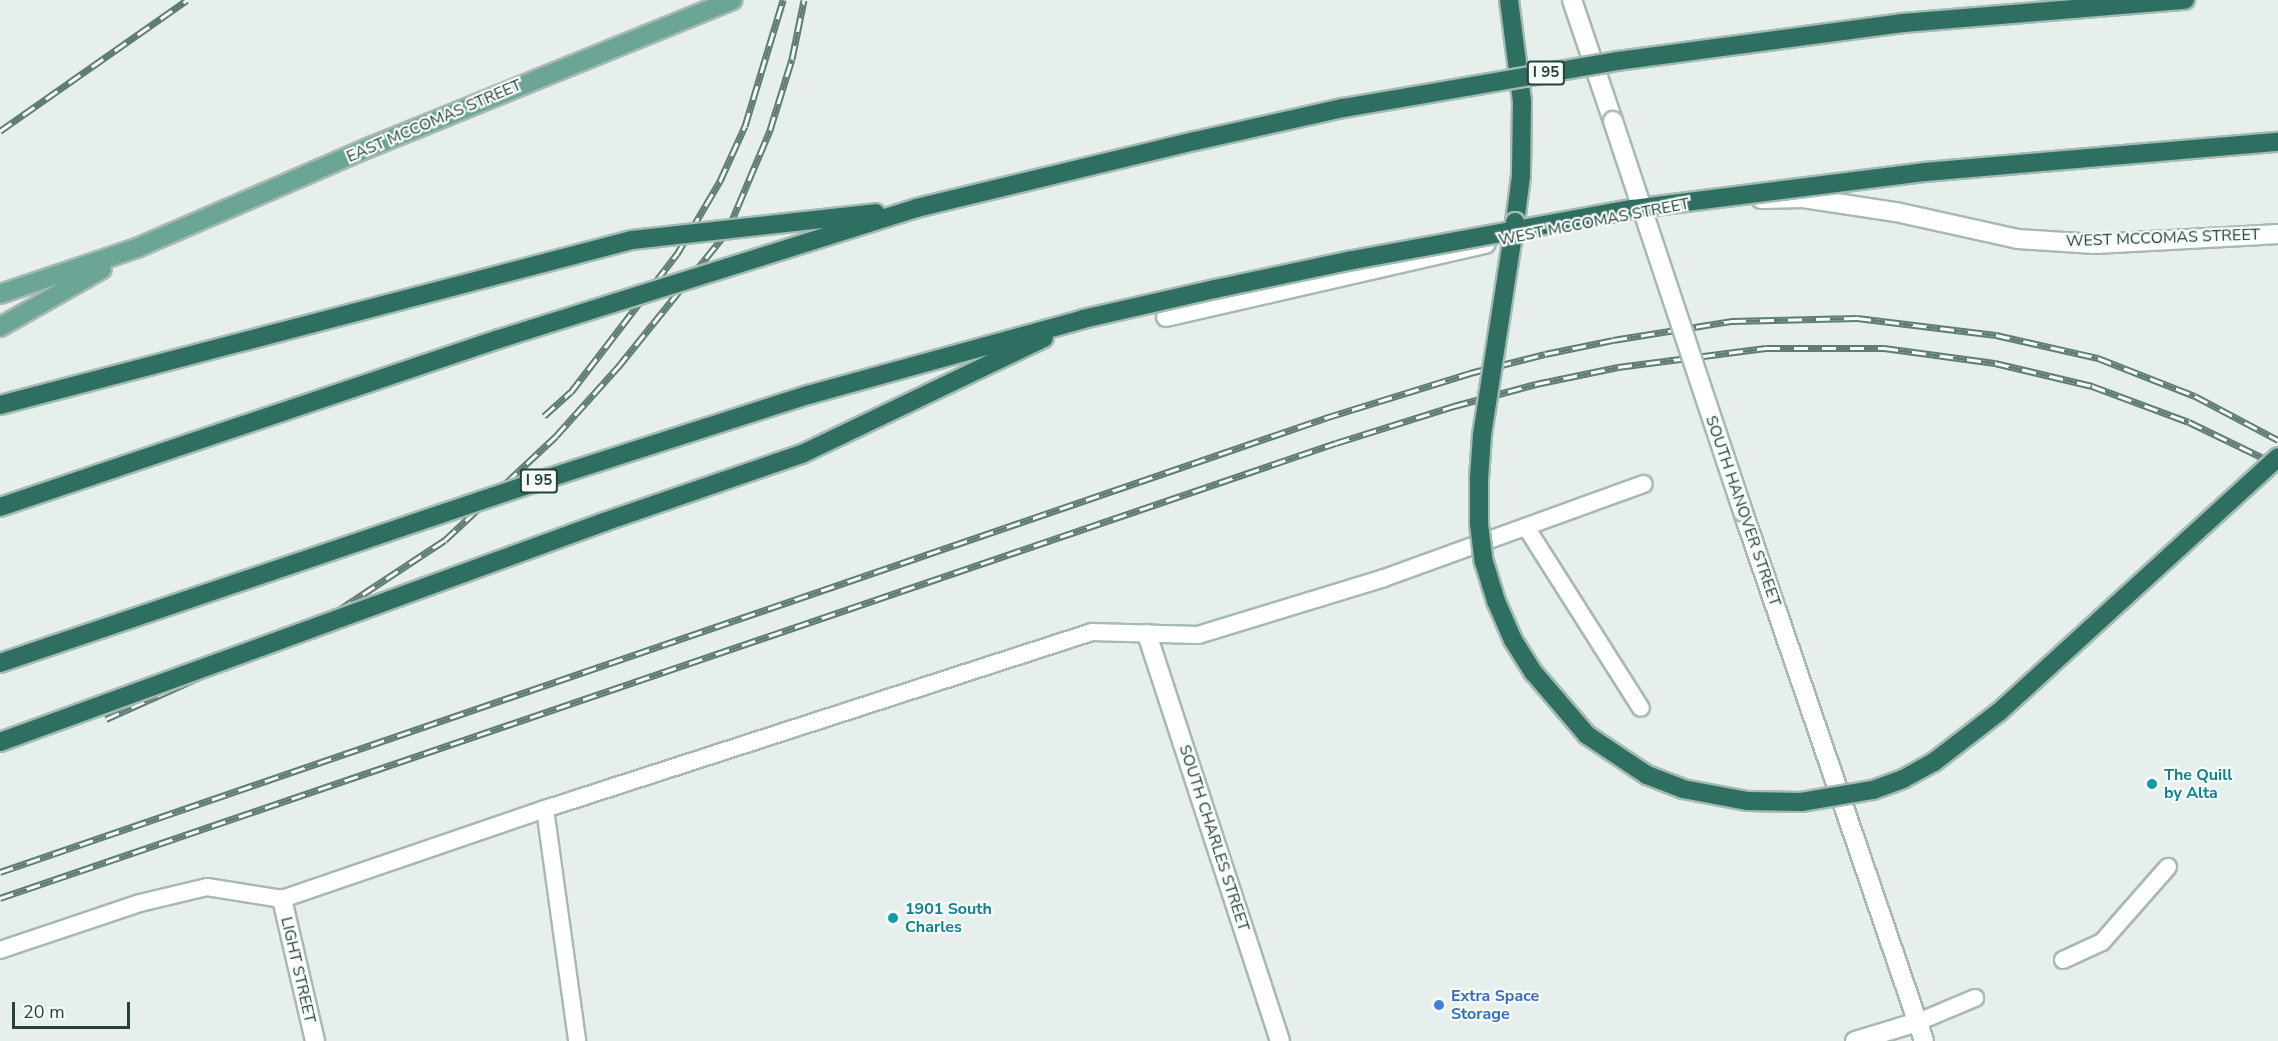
<!DOCTYPE html>
<html>
<head>
<meta charset="utf-8">
<style>
	body { margin:0 }
	#map { position:relative; width:2278px; height:1041px; overflow:hidden; background:#e6efeb; font-family:"Nunito Sans",sans-serif }
	div>[style] { position:absolute }
	.roads { filter:drop-shadow(2px 0 #a8b8b2) drop-shadow(-2px 0 #a8b8b2) drop-shadow(0 2px #a8b8b2) drop-shadow(0 -2px #a8b8b2) }
	.service>* { height:16px; margin:-8px; padding:0 8px; transform-origin:8px; border-radius:8px; background:#fff }
	.minor>* { height:18px; margin:-9px; padding:0 9px; transform-origin:9px; border-radius:9px; background:#fff }
	.secondary>* { height:18px; margin:-9px; padding:0 9px; transform-origin:9px; border-radius:9px; background:#fff }
	.primary>* { height:18px; margin:-9px; padding:0 9px; transform-origin:9px; border-radius:9px; background:#6aa596 }
	.motorway>* { height:18px; margin:-9px; padding:0 9px; transform-origin:9px; border-radius:9px; background:#2f6f62 }
	.rail>* { height:7px; margin-top:-3.5px; transform-origin:0; background:repeating-linear-gradient(90deg,#f7fbf9 0 14px,#5f7d75 0 28px); box-sizing:border-box; border-block:2px solid #5f7d75 }
	.bridges { filter:drop-shadow(2px 0 #a4bbb3) drop-shadow(-2px 0 #a4bbb3) drop-shadow(0 2px #a4bbb3) drop-shadow(0 -2px #a4bbb3) }
	.secondary-bridge>* { height:18px; margin:-9px; padding:0 9px; transform-origin:9px; border-radius:9px; background:#fff }
	.motorway-bridge>* { height:18px; margin:-9px; padding:0 9px; transform-origin:9px; border-radius:9px; background:#2f6f62 }
	.dots>* { width:16px; height:16px; translate:-50% -50%; box-sizing:border-box; border:3px solid #f7fbf9; border-radius:50% }
	span { translate:-50% -50%; white-space:nowrap; text-align:center; line-height:1.15; -webkit-text-stroke:4.5px #f7fbf9; paint-order:stroke }
	.shield-label span { padding:2px 4px; background:#f7fbf9; border:2px solid; border-radius:4px; -webkit-text-stroke-width:0 }
	.shield-label { font-size:15px; color:#24423a; font-weight:700 }
	.street-label { font-size:16px; color:#24423a }
	.culture-label { font-size:16px; color:#0d838f; font-weight:700 }
	.left { translate:0 -50%; text-align:left }
	.shop-label { font-size:16px; color:#366cbe; font-weight:700 }
	.scale { position:absolute; left:12px; top:1002px; width:118px; height:27px; box-sizing:border-box; border:3px solid #24423a; border-top:0; padding-left:8px; font-size:18px; line-height:21px; white-space:nowrap; color:#24423a; -webkit-text-stroke:4px #f7fbf9; paint-order:stroke }
</style>
</head>
<body>
<div id="map">
	<div class="roads">
		<div class="service">
			<i style="left:1526px;top:527px;width:214px;rotate:57.6deg"></i>
			<i style="left:545px;top:809px;width:234px;rotate:82.1deg"></i>
			<i style="left:0;top:950px;width:148px;rotate:-18.6deg"></i>
			<i style="left:140px;top:903px;width:69px;rotate:-13.4deg"></i>
			<i style="left:207px;top:887px;width:76px;rotate:9.1deg"></i>
			<i style="left:282px;top:899px;width:278px;rotate:-18.9deg"></i>
			<i style="left:545px;top:809px;width:575px;rotate:-17.93deg"></i>
			<i style="left:1092px;top:632px;width:106px;rotate:1.6deg"></i>
			<i style="left:1198px;top:635px;width:195px;rotate:-17deg"></i>
			<i style="left:1384px;top:578px;width:276px;rotate:-19.9deg"></i>
			<i style="left:2063px;top:960px;width:43px;rotate:-24.8deg"></i>
			<i style="left:2102px;top:942px;width:100px;rotate:-48.7deg"></i>
			<i style="left:1918px;top:1022px;width:62px;rotate:-22.8deg"></i>
		</div>
		<div class="minor">
			<i style="left:1761px;top:199px;width:42px;rotate:-1.4deg"></i>
			<i style="left:1803px;top:198px;width:94px;rotate:8.6deg"></i>
			<i style="left:1896px;top:212px;width:125px;rotate:12.5deg"></i>
			<i style="left:2018px;top:239px;width:77px;rotate:3.7deg"></i>
			<i style="left:2095px;top:244px;width:183px;rotate:-3.1deg"></i>
			<i style="left:1166px;top:317px;width:328px;rotate:-12.9deg"></i>
			<i style="left:1147px;top:634px;width:428px;rotate:71.9deg"></i>
			<i style="left:282px;top:899px;width:146px;rotate:76.9deg"></i>
			<i style="left:1855px;top:1041px;width:66px;rotate:-16.8deg"></i>
		</div>
		<div class="secondary">
			<i style="left:1572px;top:0;width:128px;rotate:71.3deg"></i>
			<i style="left:1743px;top:512px;width:559px;rotate:71.11deg"></i>
		</div>
		<div class="primary">
			<i style="left:0;top:294px;width:145px;rotate:-18.6deg"></i>
			<i style="left:137px;top:248px;width:257px;rotate:-23.4deg"></i>
			<i style="left:373px;top:146px;width:388px;rotate:-22.1deg"></i>
			<i style="left:0;top:327px;width:117px;rotate:-29.6deg"></i>
		</div>
		<div class="motorway">
			<i style="left:1509px;top:0;width:102px;rotate:82.7deg"></i>
			<i style="left:1522px;top:101px;width:75px;rotate:90.8deg"></i>
			<i style="left:1521px;top:176px;width:46px;rotate:97.4deg"></i>
		</div>
	</div>
	<div class="rail">
		<i style="left:0;top:131px;width:228px;rotate:-35deg"></i>
		<i style="left:544px;top:416px;width:36px;rotate:-42deg"></i>
		<i style="left:571px;top:392px;width:174px;rotate:-52.5deg"></i>
		<i style="left:677px;top:254px;width:85px;rotate:-59.5deg"></i>
		<i style="left:720px;top:181px;width:60px;rotate:-65.6deg"></i>
		<i style="left:745px;top:126px;width:132px;rotate:-73.2deg"></i>
		<i style="left:106px;top:719px;width:230px;rotate:-24.1deg"></i>
		<i style="left:316px;top:625px;width:154px;rotate:-33.4deg"></i>
		<i style="left:445px;top:540px;width:152px;rotate:-43.1deg"></i>
		<i style="left:556px;top:436px;width:93px;rotate:-48.1deg"></i>
		<i style="left:618px;top:367px;width:174px;rotate:-51.1deg"></i>
		<i style="left:727px;top:232px;width:111px;rotate:-67.1deg"></i>
		<i style="left:770px;top:130px;width:74px;rotate:-72.8deg"></i>
		<i style="left:792px;top:59px;width:60px;rotate:-78.5deg"></i>
		<i style="left:0;top:872px;width:1401px;rotate:-18.91deg"></i>
		<i style="left:1325px;top:418px;width:152px;rotate:-17.2deg"></i>
		<i style="left:1470px;top:373px;width:77px;rotate:-14.2deg"></i>
		<i style="left:1545px;top:354px;width:69px;rotate:-11.6deg"></i>
		<i style="left:1613px;top:340px;width:121px;rotate:-9.1deg"></i>
		<i style="left:1732px;top:321px;width:125px;rotate:-1.4deg"></i>
		<i style="left:1857px;top:318px;width:140px;rotate:7deg"></i>
		<i style="left:1996px;top:335px;width:105px;rotate:12.7deg"></i>
		<i style="left:2098px;top:358px;width:104px;rotate:21.4deg"></i>
		<i style="left:2195px;top:396px;width:94px;rotate:27.9deg"></i>
		<i style="left:0;top:898px;width:1411px;rotate:-18.81deg"></i>
		<i style="left:1336px;top:443px;width:124px;rotate:-17.4deg"></i>
		<i style="left:1454px;top:406px;width:85px;rotate:-15deg"></i>
		<i style="left:1536px;top:384px;width:84px;rotate:-11.7deg"></i>
		<i style="left:1618px;top:367px;width:149px;rotate:-7.3deg"></i>
		<i style="left:1766px;top:348px;width:118px"></i>
		<i style="left:1884px;top:348px;width:112px;rotate:7.7deg"></i>
		<i style="left:1995px;top:363px;width:100px;rotate:13.3deg"></i>
		<i style="left:2092px;top:386px;width:103px;rotate:20.4deg"></i>
		<i style="left:2189px;top:422px;width:99px;rotate:25.8deg"></i>
	</div>
	<div class="bridges">
		<div class="secondary-bridge">
			<i style="left:1613px;top:121px;width:412px;rotate:71.6deg"></i>
		</div>
		<div class="motorway-bridge">
			<i style="left:1515px;top:222px;width:216px;rotate:98.8deg"></i>
			<i style="left:1482px;top:435px;width:44px;rotate:93.9deg"></i>
			<i style="left:1479px;top:479px;width:45px;rotate:90deg"></i>
			<i style="left:1479px;top:524px;width:38px;rotate:83deg"></i>
			<i style="left:1484px;top:562px;width:41px;rotate:72.9deg"></i>
			<i style="left:1496px;top:601px;width:43px;rotate:66.4deg"></i>
			<i style="left:1513px;top:640px;width:39px;rotate:58deg"></i>
			<i style="left:1534px;top:673px;width:82px;rotate:49.5deg"></i>
			<i style="left:1587px;top:735px;width:72px;rotate:33.7deg"></i>
			<i style="left:1647px;top:775px;width:39px;rotate:21deg"></i>
			<i style="left:1683px;top:789px;width:66px;rotate:10.5deg"></i>
			<i style="left:1748px;top:801px;width:53px;rotate:1.1deg"></i>
			<i style="left:1801px;top:802px;width:73px;rotate:-9.5deg"></i>
			<i style="left:1873px;top:790px;width:32px;rotate:-20deg"></i>
			<i style="left:1903px;top:779px;width:35px;rotate:-29deg"></i>
			<i style="left:1934px;top:762px;width:82px;rotate:-37.6deg"></i>
			<i style="left:1999px;top:712px;width:378px;rotate:-42.4deg"></i>
			<i style="left:0;top:405px;width:653px;rotate:-14.63deg"></i>
			<i style="left:632px;top:240px;width:245px;rotate:-6.3deg"></i>
			<i style="left:0;top:507px;width:527px;rotate:-18.61deg"></i>
			<i style="left:499px;top:339px;width:438px;rotate:-17.4deg"></i>
			<i style="left:917px;top:208px;width:286px;rotate:-13.6deg"></i>
			<i style="left:1195px;top:141px;width:152px;rotate:-12.6deg"></i>
			<i style="left:1343px;top:108px;width:279px;rotate:-9.7deg"></i>
			<i style="left:1618px;top:61px;width:288px;rotate:-7.6deg"></i>
			<i style="left:1903px;top:23px;width:283px;rotate:-4.7deg"></i>
			<i style="left:0;top:663px;width:556px;rotate:-18.66deg"></i>
			<i style="left:527px;top:485px;width:295px;rotate:-17.8deg"></i>
			<i style="left:808px;top:395px;width:285px;rotate:-15.4deg"></i>
			<i style="left:1083px;top:319px;width:135px;rotate:-12.8deg"></i>
			<i style="left:1215px;top:289px;width:141px;rotate:-11.9deg"></i>
			<i style="left:1353px;top:260px;width:284px;rotate:-10.4deg"></i>
			<i style="left:1632px;top:209px;width:295px;rotate:-7.2deg"></i>
			<i style="left:1925px;top:172px;width:354px;rotate:-4.9deg"></i>
			<i style="left:0;top:742px;width:643px;rotate:-20.01deg"></i>
			<i style="left:604px;top:522px;width:209px;rotate:-19deg"></i>
			<i style="left:802px;top:454px;width:268px;rotate:-25.6deg"></i>
		</div>
	</div>
	<div class="dots">
		<i style="left:2152px;top:784px;background:#0f9aa8"></i>
		<i style="left:893px;top:918px;background:#0f9aa8"></i>
		<i style="left:1439px;top:1005px;background:#3f7fe0"></i>
	</div>
	<div class="shield-label">
		<span style="left:1546px;top:73px">I 95</span>
		<span style="left:539px;top:481px">I 95</span>
	</div>
	<div class="street-label">
		<span style="left:434px;top:121px;rotate:-23deg">EAST MCCOMAS STREET</span>
		<span style="left:1594px;top:222px;rotate:-11deg">WEST MCCOMAS STREET</span>
		<span style="left:2163px;top:238px;rotate:-2deg">WEST MCCOMAS STREET</span>
		<span style="left:1743px;top:511px;rotate:71deg">SOUTH HANOVER STREET</span>
		<span style="left:1214px;top:838px;rotate:72deg">SOUTH CHARLES STREET</span>
		<span style="left:298px;top:970px;rotate:77deg">LIGHT STREET</span>
	</div>
	<div class="culture-label">
		<span class="left" style="left:2164px;top:784px">The Quill<br>by Alta</span>
		<span class="left" style="left:905px;top:918px">1901 South<br>Charles</span>
	</div>
	<div class="shop-label">
		<span class="left" style="left:1451px;top:1005px">Extra Space<br>Storage</span>
	</div>
	<div class="scale">20 m</div>
</div>
</body>
</html>
